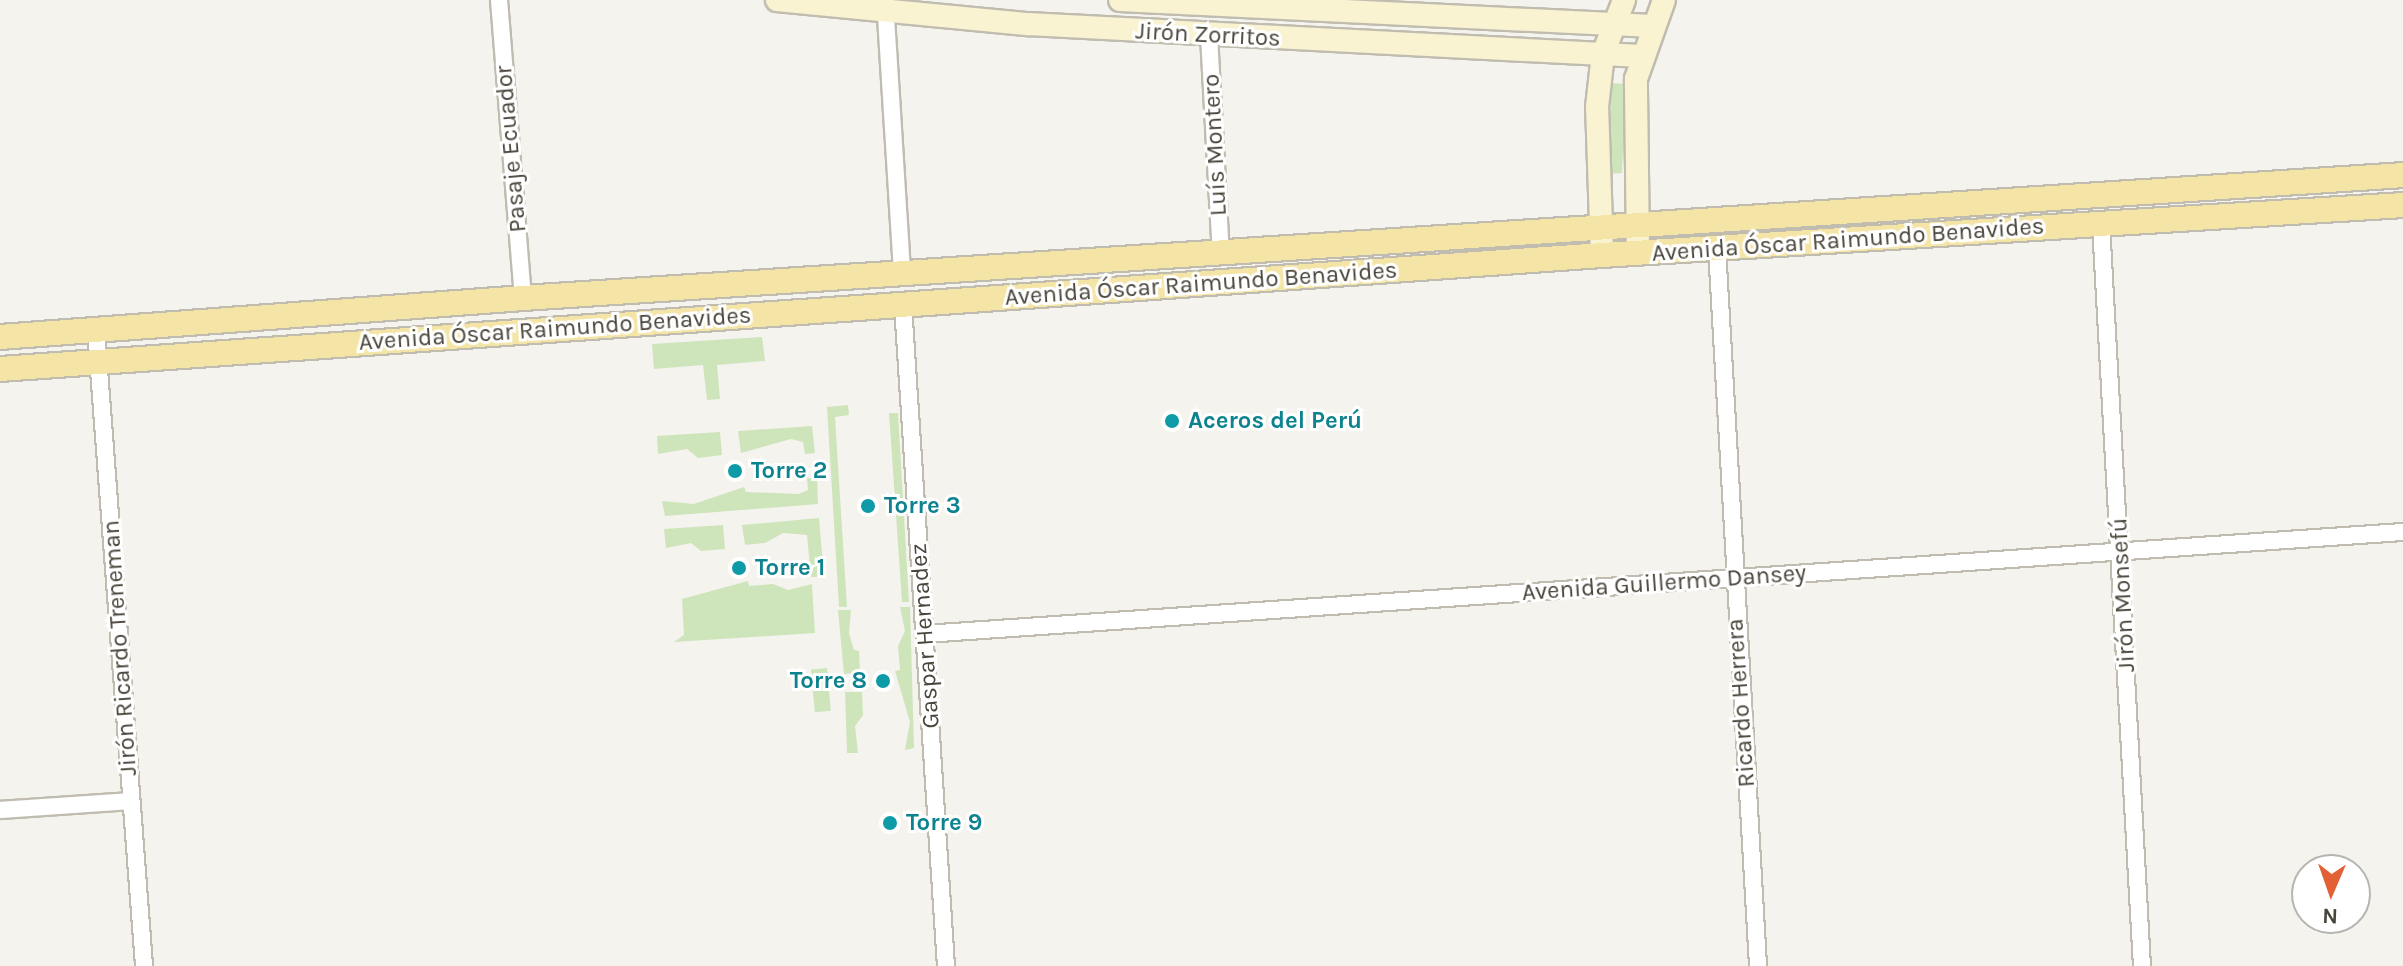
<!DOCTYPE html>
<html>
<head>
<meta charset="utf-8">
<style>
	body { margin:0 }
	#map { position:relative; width:2403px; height:966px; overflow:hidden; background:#f5f3ed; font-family:Karla,sans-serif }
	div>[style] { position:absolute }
	.green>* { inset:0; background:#cee4bb; transform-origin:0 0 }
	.roads { filter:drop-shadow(2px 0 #c0bcb0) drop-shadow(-2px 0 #c0bcb0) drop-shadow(0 2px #c0bcb0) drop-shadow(0 -2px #c0bcb0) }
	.minor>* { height:16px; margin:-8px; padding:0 8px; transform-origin:8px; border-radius:8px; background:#fff }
	.secondary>* { height:22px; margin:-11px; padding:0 11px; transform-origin:11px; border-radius:11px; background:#f9f3d2 }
	.primary>* { height:24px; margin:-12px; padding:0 12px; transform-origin:12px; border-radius:12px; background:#f4e5a7 }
	.dots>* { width:22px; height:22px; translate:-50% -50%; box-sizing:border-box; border:4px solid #fff; border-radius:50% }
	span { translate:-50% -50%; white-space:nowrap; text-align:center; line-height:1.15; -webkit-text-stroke:6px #fff; paint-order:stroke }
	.street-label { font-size:24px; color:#49453b }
	.culture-label { font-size:24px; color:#0d838f; font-weight:700 }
	.left { translate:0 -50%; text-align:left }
	.right { translate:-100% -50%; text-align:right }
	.north { position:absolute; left:2291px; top:854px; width:80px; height:80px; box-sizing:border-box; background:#fff; border:2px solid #b6b5b1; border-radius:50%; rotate:182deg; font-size:22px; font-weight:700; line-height:32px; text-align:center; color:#49453b }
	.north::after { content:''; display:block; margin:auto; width:28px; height:36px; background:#e36036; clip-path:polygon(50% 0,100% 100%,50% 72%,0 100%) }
</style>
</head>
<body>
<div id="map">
	<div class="green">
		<i style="clip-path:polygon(1611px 83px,1626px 84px,1622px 173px,1610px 174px)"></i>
		<i style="clip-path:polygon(762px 337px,765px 361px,717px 365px,720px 399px,707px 400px,703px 365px,654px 369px,652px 344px)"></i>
		<i style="clip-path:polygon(848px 405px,849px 415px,835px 417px,847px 607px,839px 607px,827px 407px)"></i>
		<i style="clip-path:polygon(889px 413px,898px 413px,909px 602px,902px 602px)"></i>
		<i style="clip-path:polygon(812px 426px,815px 453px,805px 454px,803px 442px,791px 439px,741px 453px,738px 431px)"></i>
		<i style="clip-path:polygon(720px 432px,722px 455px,698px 458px,687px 449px,658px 454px,657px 436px)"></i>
		<i style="clip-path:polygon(807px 478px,817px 478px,818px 504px,665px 516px,662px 501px,694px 504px,744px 487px,746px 492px,799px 494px,808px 490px)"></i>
		<i style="clip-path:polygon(819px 518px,824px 577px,811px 577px,807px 535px,783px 533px,765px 543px,745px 545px,742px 525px)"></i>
		<i style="clip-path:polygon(723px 525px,725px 549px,701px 551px,691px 543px,666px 548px,664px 529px)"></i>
		<i style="clip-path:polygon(748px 581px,749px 586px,773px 584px,788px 590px,812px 584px,815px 633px,674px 642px,684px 635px,682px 599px)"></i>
		<i style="clip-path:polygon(900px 607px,910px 607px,914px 748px,905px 750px,910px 722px,895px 671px,900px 670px,898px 646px,905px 631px)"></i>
		<i style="clip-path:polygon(838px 610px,851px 610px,849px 633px,854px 650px,859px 651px,860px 673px,844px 674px)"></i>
		<i style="left:827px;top:668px;width:43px;height:16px;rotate:85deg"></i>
		<i style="clip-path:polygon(845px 692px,862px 692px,863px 715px,855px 726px,858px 753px,847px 753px)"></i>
	</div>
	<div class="roads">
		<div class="minor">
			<i style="left:499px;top:0;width:299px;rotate:85.4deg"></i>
			<i style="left:885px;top:1px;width:275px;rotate:86.4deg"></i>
			<i style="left:1209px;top:35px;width:219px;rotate:86.9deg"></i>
			<i style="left:2101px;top:224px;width:743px;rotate:86.84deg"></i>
			<i style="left:1717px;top:248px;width:719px;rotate:86.73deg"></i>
			<i style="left:903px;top:305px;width:662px;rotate:86.28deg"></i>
			<i style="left:96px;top:330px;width:638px;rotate:85.68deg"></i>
			<i style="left:925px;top:634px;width:1482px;rotate:-3.95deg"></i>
			<i style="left:0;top:810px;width:131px;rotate:-3.9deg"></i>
		</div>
		<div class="secondary">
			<i style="left:777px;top:0;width:252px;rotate:5.5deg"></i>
			<i style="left:1028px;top:24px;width:614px;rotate:2.99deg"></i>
			<i style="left:1120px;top:0;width:533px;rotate:2.8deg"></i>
			<i style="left:1638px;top:253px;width:174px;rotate:-90.7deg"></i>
			<i style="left:1636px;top:79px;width:84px;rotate:-70.5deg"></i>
			<i style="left:1602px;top:255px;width:148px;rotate:-91.9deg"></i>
			<i style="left:1597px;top:107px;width:53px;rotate:-83.5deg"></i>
			<i style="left:1603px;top:54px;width:58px;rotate:-68.7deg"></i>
		</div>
		<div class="primary">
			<i style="left:0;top:337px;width:524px;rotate:-4.26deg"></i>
			<i style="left:523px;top:298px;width:1884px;rotate:-3.74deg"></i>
			<i style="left:0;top:369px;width:1606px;rotate:-4.07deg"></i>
			<i style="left:1602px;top:255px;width:803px;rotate:-3.57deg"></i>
		</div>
	</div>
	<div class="dots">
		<i style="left:1172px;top:421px;background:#0f9aa8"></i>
		<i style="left:735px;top:471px;background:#0f9aa8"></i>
		<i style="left:868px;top:506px;background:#0f9aa8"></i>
		<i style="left:739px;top:568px;background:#0f9aa8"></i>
		<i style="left:883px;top:681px;background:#0f9aa8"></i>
		<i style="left:890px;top:823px;background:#0f9aa8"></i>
	</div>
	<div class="street-label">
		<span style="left:1208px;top:35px;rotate:3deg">Jirón Zorritos</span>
		<span style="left:1215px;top:145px;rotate:-93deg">Luís Montero</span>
		<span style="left:511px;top:149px;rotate:-95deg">Pasaje Ecuador</span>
		<span style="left:1848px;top:240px;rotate:-4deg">Avenida Óscar Raimundo Benavides</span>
		<span style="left:1201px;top:284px;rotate:-4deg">Avenida Óscar Raimundo Benavides</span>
		<span style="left:555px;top:329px;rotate:-4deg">Avenida Óscar Raimundo Benavides</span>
		<span style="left:1664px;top:583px;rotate:-4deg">Avenida Guillermo Dansey</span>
		<span style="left:2123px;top:595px;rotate:-93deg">Jirón Monsefú</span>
		<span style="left:925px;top:636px;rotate:-94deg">Gaspar Hernadez</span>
		<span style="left:120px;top:648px;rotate:-94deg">Jirón Ricardo Treneman</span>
		<span style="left:1741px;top:703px;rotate:-94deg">Ricardo Herrera</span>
	</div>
	<div class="culture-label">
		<span class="left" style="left:1188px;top:421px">Aceros del Perú</span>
		<span class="left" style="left:751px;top:471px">Torre 2</span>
		<span class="left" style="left:884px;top:506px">Torre 3</span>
		<span class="left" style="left:755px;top:568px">Torre 1</span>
		<span class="right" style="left:867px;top:681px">Torre 8</span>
		<span class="left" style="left:906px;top:823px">Torre 9</span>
	</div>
	<div class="north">N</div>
</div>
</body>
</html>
